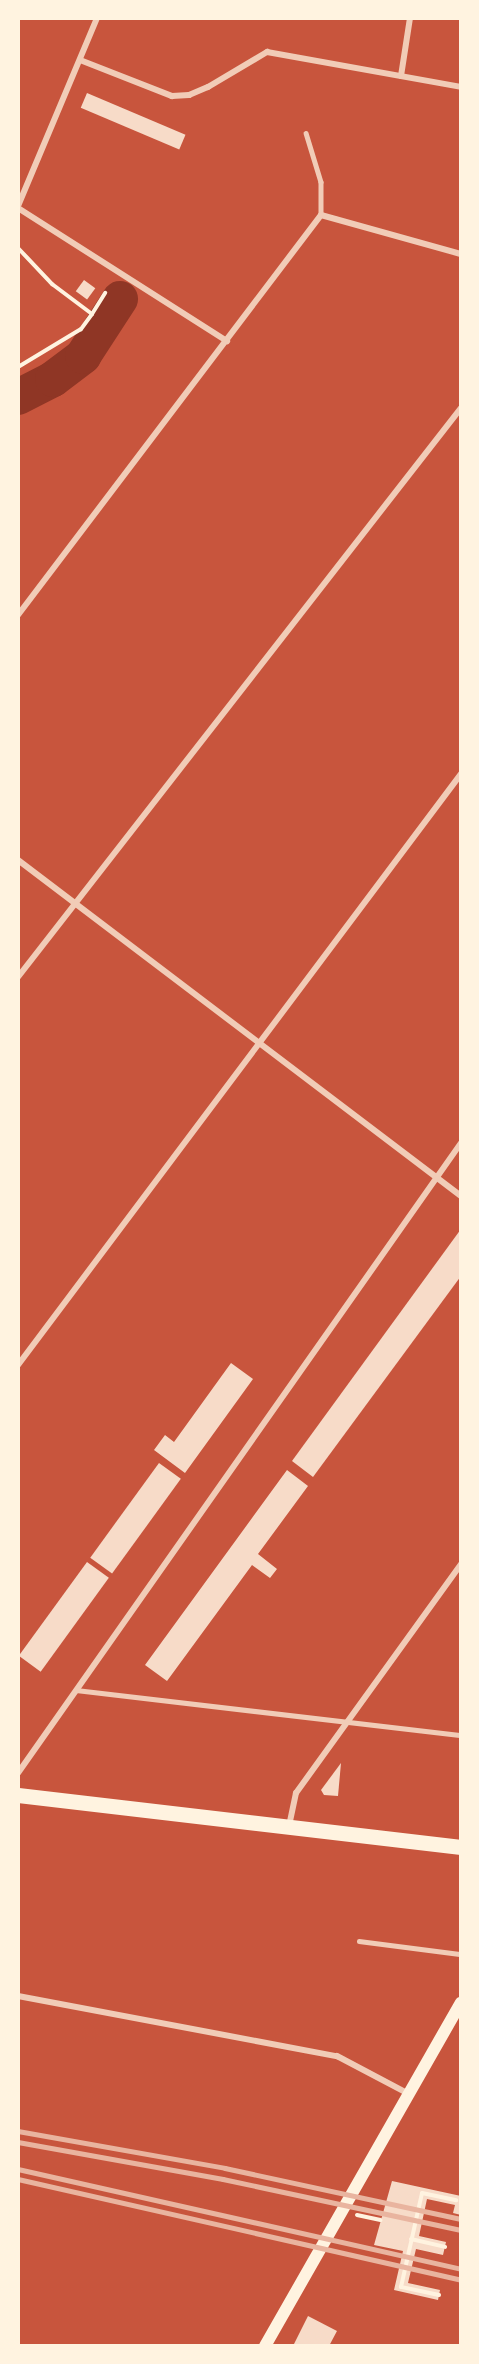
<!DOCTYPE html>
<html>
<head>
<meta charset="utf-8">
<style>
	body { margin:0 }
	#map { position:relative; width:479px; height:2364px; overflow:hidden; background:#c8553d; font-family:"PT Sans Narrow",sans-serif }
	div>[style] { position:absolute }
	.river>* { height:36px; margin:-18px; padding:0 18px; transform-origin:18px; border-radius:18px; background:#8f3625 }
	.building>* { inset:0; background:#f7dbc8; transform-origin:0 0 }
	.path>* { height:4px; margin:-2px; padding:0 2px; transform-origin:2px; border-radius:2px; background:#fff3e0 }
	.service>* { height:4.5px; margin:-2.25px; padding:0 2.25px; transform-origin:2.25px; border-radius:2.25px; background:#f1ccb7 }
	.minor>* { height:6px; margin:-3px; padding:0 3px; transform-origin:3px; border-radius:3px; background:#f1ccb7 }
	.secondary>* { height:12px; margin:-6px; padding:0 6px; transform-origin:6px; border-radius:6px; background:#fff3e0 }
	.primary>* { height:15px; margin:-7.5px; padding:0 7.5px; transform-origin:7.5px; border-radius:7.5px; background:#fff3e0 }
	.rail>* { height:4.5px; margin:-2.25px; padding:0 2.25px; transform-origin:2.25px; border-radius:2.25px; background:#e9b49f }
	span { translate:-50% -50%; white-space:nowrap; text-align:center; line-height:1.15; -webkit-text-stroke:4.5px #fff3e0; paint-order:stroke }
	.frame { position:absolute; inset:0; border:20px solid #fff3e0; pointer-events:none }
</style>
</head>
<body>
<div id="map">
	<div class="river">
		<i style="left:18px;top:397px;width:39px;rotate:-27deg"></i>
		<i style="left:53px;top:379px;width:38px;rotate:-37deg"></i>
		<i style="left:83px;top:356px;width:68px;rotate:-57deg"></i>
	</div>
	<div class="building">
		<i style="left:87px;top:93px;width:107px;height:16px;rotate:23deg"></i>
		<i style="left:84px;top:280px;width:14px;height:14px;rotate:36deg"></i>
		<i style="clip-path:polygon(461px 1229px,461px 1276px,313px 1477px,292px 1461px)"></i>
		<i style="clip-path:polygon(231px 1363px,253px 1379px,185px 1473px,154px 1450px,165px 1435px,174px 1442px)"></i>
		<i style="left:159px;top:1463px;width:27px;height:117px;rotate:36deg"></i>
		<i style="clip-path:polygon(287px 1470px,308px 1486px,258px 1554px,277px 1569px,270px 1578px,252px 1565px,167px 1681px,145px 1665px)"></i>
		<i style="left:87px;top:1562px;width:27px;height:116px;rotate:36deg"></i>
		<i style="clip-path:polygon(341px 1763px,338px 1796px,324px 1795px,321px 1790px)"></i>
		<i style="clip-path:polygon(392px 2181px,461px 2196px,461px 2215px,453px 2213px,455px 2205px,427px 2199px,419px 2236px,446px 2242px,443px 2255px,416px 2249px,408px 2283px,440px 2290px,438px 2300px,394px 2290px,403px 2251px,374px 2245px)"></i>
		<i style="clip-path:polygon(308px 2316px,337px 2331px,329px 2346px,293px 2346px)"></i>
	</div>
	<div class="path">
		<i style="left:18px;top:248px;width:50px;rotate:46.6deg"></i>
		<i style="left:52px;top:284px;width:50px;rotate:36.9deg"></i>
		<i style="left:92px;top:314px;width:19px;rotate:126deg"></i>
		<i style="left:81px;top:329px;width:74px;rotate:148.9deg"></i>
		<i style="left:92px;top:314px;width:25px;rotate:-58deg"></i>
		<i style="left:357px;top:2215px;width:24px;rotate:12deg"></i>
		<i style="left:411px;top:2239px;width:35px;rotate:13deg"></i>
		<i style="left:439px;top:2295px;width:39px;rotate:-168deg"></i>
		<i style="left:401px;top:2287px;width:96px;rotate:-77.4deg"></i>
		<i style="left:422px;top:2193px;width:35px;rotate:12deg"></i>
	</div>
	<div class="service">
		<i style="left:306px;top:133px;width:51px;rotate:73deg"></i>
		<i style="left:321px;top:182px;width:33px;rotate:90deg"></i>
		<i style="left:76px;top:1690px;width:388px;rotate:6.7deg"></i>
		<i style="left:359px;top:1941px;width:103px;rotate:7.3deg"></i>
	</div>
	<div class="minor">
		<i style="left:80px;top:60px;width:99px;rotate:21.4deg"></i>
		<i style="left:172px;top:96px;width:17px;rotate:-3deg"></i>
		<i style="left:189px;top:95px;width:21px;rotate:-23deg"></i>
		<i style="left:208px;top:87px;width:69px;rotate:-30.7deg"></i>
		<i style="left:267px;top:52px;width:197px;rotate:10.2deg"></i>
		<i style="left:401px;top:76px;width:59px;rotate:-81.2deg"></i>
		<i style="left:18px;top:206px;width:204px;rotate:-67.2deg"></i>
		<i style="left:18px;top:208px;width:248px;rotate:32.5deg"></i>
		<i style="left:18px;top:615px;width:502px;rotate:-52.86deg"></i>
		<i style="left:321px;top:215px;width:145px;rotate:15.6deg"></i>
		<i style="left:18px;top:860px;width:556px;rotate:37.18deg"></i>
		<i style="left:18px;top:977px;width:721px;rotate:-52.1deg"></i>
		<i style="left:18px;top:1365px;width:739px;rotate:-53.15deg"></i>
		<i style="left:18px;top:1773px;width:770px;rotate:-54.89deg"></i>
		<i style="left:289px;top:1826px;width:34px;rotate:-78deg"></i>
		<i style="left:296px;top:1793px;width:282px;rotate:-54.2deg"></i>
		<i style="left:18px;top:1996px;width:325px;rotate:10.7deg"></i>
		<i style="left:337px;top:2056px;width:79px;rotate:27.9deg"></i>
	</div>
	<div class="secondary">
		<i style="left:265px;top:2346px;width:395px;rotate:-60.3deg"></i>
	</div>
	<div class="primary">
		<i style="left:18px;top:1795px;width:446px;rotate:6.7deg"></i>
	</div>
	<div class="rail">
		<i style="left:18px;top:2131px;width:210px;rotate:10.1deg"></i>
		<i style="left:225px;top:2168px;width:241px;rotate:12.2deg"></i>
		<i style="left:18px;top:2142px;width:208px;rotate:10.2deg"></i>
		<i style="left:223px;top:2179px;width:243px;rotate:12.1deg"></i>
		<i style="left:18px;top:2169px;width:454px;rotate:12.7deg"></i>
		<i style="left:18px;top:2179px;width:454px;rotate:12.8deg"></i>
	</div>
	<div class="frame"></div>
</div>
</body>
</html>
